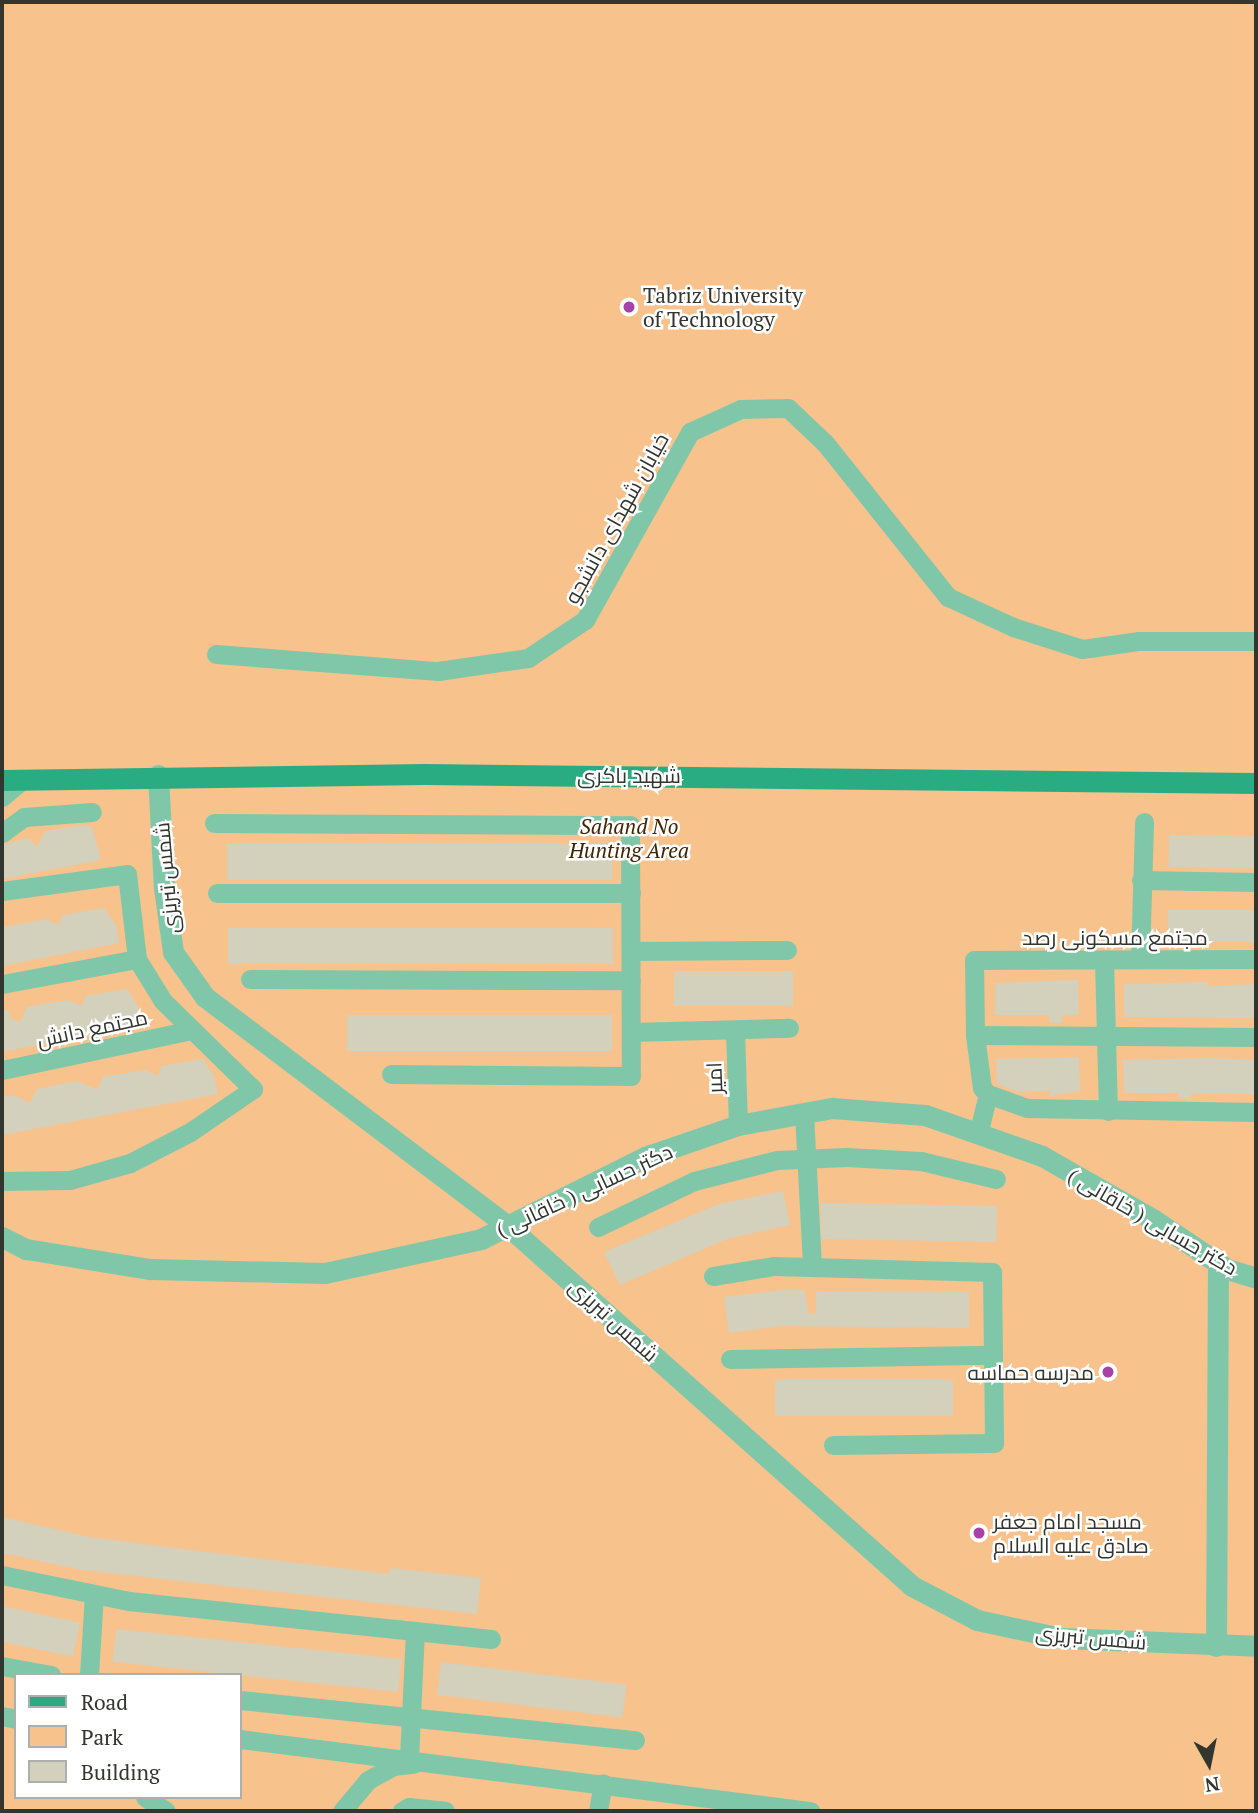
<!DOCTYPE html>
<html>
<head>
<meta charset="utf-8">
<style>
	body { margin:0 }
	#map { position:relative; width:1258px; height:1813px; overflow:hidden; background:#f6fef0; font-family:"PT Serif",Cairo,serif }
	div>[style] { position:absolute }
	.green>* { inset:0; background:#f8c28c }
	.building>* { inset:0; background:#d3d0bc; transform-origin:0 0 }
	.minor>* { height:19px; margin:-9.5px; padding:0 9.5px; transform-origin:9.5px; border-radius:9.5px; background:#80c7aa }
	.tertiary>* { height:21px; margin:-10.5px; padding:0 10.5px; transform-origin:10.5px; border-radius:10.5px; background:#80c7aa }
	.secondary>* { height:21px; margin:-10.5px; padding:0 10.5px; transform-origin:10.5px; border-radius:10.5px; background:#2aac82 }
	.dots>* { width:19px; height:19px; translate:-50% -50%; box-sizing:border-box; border:4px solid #fff; border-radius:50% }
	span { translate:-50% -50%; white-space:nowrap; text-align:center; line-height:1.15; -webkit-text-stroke:5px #fff; paint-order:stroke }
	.poi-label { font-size:21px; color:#32362f }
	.left { translate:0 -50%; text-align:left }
	.right { translate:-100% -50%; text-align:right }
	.street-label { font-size:21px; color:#32362f }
	.park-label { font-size:21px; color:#412503; font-style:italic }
	.frame { position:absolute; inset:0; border:4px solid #32362f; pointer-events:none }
	.legend { position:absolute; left:14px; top:1673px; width:228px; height:126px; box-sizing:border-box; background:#fff; border:2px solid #adafac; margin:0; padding:9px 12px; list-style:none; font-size:21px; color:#32362f }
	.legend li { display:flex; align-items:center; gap:14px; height:35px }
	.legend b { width:35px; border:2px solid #adafac }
	.north { position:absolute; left:1174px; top:1729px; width:70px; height:70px; -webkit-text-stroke:5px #fff; paint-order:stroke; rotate:171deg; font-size:19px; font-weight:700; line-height:28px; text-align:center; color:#32362f }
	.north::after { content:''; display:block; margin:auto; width:24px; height:32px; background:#32362f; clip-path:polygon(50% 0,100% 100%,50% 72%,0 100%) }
</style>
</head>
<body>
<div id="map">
	<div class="green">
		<i style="clip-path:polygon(evenodd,2px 2px,1256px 2px,1256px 1811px,2px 1811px,2px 2px,16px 1675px,240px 1675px,240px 1797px,16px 1797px,16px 1675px)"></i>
	</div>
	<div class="building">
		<i style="clip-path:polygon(83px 825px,92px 827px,101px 860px,2px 879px,2px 845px,28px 838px,37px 847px,45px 831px)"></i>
		<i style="left:1169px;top:835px;width:87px;height:32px;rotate:1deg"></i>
		<i style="left:227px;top:844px;width:385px;height:36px"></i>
		<i style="clip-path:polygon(104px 908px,116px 925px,119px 943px,2px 966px,4px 927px,46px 919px,58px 925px,63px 915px)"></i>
		<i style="left:1168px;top:910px;width:88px;height:32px"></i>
		<i style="left:228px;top:928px;width:385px;height:36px"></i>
		<i style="left:674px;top:971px;width:119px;height:35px"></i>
		<i style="clip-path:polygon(1078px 980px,1079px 1015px,1062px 1016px,1062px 1023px,1050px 1023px,1049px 1015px,995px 1015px,995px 983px)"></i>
		<i style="clip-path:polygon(1207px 982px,1207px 986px,1256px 984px,1256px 1018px,1124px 1017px,1124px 984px)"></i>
		<i style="clip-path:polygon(127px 989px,138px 1006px,142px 1024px,2px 1052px,2px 1011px,9px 1010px,10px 1018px,20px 1022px,27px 1007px,68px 1000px,81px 1006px,86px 996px)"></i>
		<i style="left:347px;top:1015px;width:265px;height:36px"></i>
		<i style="clip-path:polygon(1079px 1057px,1080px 1091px,1050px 1096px,1050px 1091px,1019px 1092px,997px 1084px,996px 1059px)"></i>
		<i style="clip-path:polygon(1207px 1058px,1256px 1060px,1256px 1094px,1190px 1094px,1191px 1099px,1178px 1098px,1178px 1093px,1124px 1093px,1123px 1060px)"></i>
		<i style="clip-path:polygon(203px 1059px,214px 1076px,218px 1094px,2px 1135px,2px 1097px,14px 1095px,30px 1103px,37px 1089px,78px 1081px,97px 1090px,103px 1077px,145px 1070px,157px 1076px,162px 1066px)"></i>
		<i style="clip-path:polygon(783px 1191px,790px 1225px,727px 1239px,620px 1285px,604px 1252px,719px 1204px)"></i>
		<i style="left:821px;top:1203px;width:176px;height:36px;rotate:1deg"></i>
		<i style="clip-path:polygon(783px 1290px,804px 1290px,809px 1314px,816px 1313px,816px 1291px,969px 1292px,969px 1328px,781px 1326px,729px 1333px,724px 1297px)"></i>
		<i style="left:775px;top:1380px;width:178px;height:36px"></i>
		<i style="clip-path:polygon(2px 1517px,89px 1537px,198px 1551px,389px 1574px,390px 1568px,481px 1578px,477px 1614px,82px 1570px,2px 1553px)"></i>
		<i style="left:2px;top:1606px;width:80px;height:35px;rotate:12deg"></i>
		<i style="left:116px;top:1629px;width:287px;height:33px;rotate:6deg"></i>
		<i style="left:441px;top:1662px;width:187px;height:33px;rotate:7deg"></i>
	</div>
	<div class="minor">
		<i style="left:216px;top:654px;width:223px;rotate:4.4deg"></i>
		<i style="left:438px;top:671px;width:91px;rotate:-8.2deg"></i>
		<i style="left:528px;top:658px;width:69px;rotate:-33.7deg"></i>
		<i style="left:585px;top:620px;width:215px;rotate:-60.8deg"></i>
		<i style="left:690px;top:432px;width:56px;rotate:-24.3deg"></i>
		<i style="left:741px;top:409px;width:47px;rotate:-1.2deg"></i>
		<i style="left:788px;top:408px;width:51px;rotate:43.4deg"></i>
		<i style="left:825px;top:443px;width:197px;rotate:51.4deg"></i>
		<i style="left:948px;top:597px;width:72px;rotate:24.8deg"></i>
		<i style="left:1013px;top:627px;width:72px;rotate:17.7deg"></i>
		<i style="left:1082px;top:649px;width:58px;rotate:-8deg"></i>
		<i style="left:1139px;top:641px;width:117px"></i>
		<i style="left:2px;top:797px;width:25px;rotate:-40deg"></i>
		<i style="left:214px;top:823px;width:416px;rotate:0.3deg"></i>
		<i style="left:630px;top:825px;width:251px;rotate:89.8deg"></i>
		<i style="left:631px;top:1076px;width:240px;rotate:-179.5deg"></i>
		<i style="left:2px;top:833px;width:27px;rotate:-36deg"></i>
		<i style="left:24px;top:817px;width:68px;rotate:-4.2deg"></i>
		<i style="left:1141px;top:880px;width:115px;rotate:1deg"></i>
		<i style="left:2px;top:891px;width:126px;rotate:-7.7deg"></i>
		<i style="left:127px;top:874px;width:86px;rotate:83.3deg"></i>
		<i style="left:137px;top:959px;width:49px;rotate:58.2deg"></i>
		<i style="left:163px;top:1001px;width:126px;rotate:44.4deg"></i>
		<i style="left:253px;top:1089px;width:76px;rotate:145.7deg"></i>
		<i style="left:190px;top:1132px;width:68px;rotate:152.7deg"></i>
		<i style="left:130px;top:1163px;width:62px;rotate:164.2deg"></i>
		<i style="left:70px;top:1180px;width:68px;rotate:179.2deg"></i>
		<i style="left:217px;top:893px;width:414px"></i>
		<i style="left:631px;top:951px;width:156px;rotate:-0.4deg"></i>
		<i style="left:1140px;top:959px;width:137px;rotate:-88.3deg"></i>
		<i style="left:1256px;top:959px;width:282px;rotate:179.8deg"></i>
		<i style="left:974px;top:960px;width:75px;rotate:89.2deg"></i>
		<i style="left:975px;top:1035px;width:53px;rotate:82.5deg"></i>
		<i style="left:982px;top:1088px;width:8px;rotate:45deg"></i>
		<i style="left:988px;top:1094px;width:41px;rotate:19.7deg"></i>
		<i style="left:1027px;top:1108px;width:229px;rotate:1deg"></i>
		<i style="left:1104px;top:960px;width:151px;rotate:88.5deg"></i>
		<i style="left:250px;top:979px;width:381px;rotate:0.2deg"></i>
		<i style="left:2px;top:984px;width:137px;rotate:-10.5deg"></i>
		<i style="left:735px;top:1030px;width:95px;rotate:88.2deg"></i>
		<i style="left:631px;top:1032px;width:158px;rotate:-1.5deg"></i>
		<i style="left:975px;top:1035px;width:281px;rotate:0.4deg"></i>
		<i style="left:2px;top:1070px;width:194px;rotate:-11.9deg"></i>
		<i style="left:804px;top:1113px;width:153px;rotate:87deg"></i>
		<i style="left:978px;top:1134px;width:41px;rotate:-76deg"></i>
		<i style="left:598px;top:1227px;width:106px;rotate:-25.6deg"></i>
		<i style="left:694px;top:1181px;width:86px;rotate:-14.2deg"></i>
		<i style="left:777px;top:1160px;width:69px;rotate:-2.5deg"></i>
		<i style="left:846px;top:1157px;width:75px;rotate:3.1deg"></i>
		<i style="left:921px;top:1161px;width:77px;rotate:13.5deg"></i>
		<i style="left:713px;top:1276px;width:62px;rotate:-9.3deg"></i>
		<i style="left:774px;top:1266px;width:218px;rotate:1.6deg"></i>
		<i style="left:992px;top:1272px;width:171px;rotate:89.3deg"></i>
		<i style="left:994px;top:1443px;width:161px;rotate:179.3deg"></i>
		<i style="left:730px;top:1359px;width:263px;rotate:-0.9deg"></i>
		<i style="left:2px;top:1575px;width:130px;rotate:11.6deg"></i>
		<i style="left:129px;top:1601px;width:364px;rotate:6deg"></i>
		<i style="left:2px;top:1666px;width:50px;rotate:10.4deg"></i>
		<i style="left:89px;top:1675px;width:81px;rotate:-86.5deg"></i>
		<i style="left:240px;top:1700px;width:397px;rotate:5.8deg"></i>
		<i style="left:2px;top:1716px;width:14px;rotate:12deg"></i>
		<i style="left:240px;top:1739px;width:575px;rotate:7.2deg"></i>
		<i style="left:409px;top:1758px;width:127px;rotate:-87.3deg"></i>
		<i style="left:145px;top:1797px;width:25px;rotate:34deg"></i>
		<i style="left:342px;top:1811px;width:40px;rotate:-50deg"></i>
		<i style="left:368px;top:1780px;width:29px;rotate:-29deg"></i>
		<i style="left:393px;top:1766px;width:20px;rotate:-6deg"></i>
		<i style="left:402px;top:1811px;width:8px;rotate:-30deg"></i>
		<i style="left:409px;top:1807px;width:36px;rotate:6deg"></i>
		<i style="left:598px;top:1811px;width:28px;rotate:-80deg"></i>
	</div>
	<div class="tertiary">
		<i style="left:158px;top:775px;width:113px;rotate:87deg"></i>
		<i style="left:164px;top:888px;width:65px;rotate:82deg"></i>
		<i style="left:173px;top:952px;width:55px;rotate:54.6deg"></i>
		<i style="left:205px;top:997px;width:380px;rotate:37.1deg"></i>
		<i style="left:508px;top:1226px;width:541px;rotate:41.7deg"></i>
		<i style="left:912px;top:1586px;width:73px;rotate:27.6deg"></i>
		<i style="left:977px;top:1620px;width:86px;rotate:12.1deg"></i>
		<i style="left:1061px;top:1638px;width:195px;rotate:2.3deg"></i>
		<i style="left:2px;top:1237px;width:27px;rotate:27deg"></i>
		<i style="left:26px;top:1249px;width:126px;rotate:9.2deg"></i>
		<i style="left:150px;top:1269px;width:175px;rotate:1.3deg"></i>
		<i style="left:325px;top:1273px;width:160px;rotate:-12.3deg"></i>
		<i style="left:481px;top:1239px;width:183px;rotate:-26.6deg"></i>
		<i style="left:645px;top:1157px;width:98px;rotate:-19deg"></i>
		<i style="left:738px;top:1125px;width:96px;rotate:-10.3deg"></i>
		<i style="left:832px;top:1108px;width:93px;rotate:4.3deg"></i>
		<i style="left:925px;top:1115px;width:124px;rotate:19.3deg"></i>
		<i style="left:1042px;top:1156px;width:129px;rotate:29.7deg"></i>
		<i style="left:1154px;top:1220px;width:88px;rotate:33.9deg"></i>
		<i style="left:1227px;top:1269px;width:30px;rotate:17deg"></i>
		<i style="left:1216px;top:1646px;width:383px;rotate:-89.7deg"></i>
	</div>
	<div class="secondary">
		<i style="left:2px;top:780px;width:422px;rotate:-0.8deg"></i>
		<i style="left:424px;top:774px;width:832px;rotate:0.62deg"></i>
	</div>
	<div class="dots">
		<i style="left:629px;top:307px;background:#a642a8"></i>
		<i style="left:1108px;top:1372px;background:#a642a8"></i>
		<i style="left:979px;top:1533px;background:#a642a8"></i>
	</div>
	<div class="poi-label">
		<span class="left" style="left:643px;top:307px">Tabriz University<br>of Technology</span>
		<span class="right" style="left:1094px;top:1372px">مدرسه حماسه</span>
		<span class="left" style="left:993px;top:1533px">مسجد امام جعفر<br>صادق علیه السلام</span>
	</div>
	<div class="street-label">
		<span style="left:616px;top:518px;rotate:-61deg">خیابان شهدای دانشجو</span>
		<span style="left:629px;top:775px">شهید باکری</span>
		<span style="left:166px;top:878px;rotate:-95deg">شمس تبریزی</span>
		<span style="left:1115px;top:937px">مجتمع مسکونی رصد</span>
		<span style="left:92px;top:1028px;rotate:-12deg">مجتمع دانش</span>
		<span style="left:714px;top:1078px;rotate:-92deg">امیر</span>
		<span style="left:584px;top:1190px;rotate:-25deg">دکتر حسابی ( خاقانی )</span>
		<span style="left:1153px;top:1221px;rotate:30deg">دکتر حسابی ( خاقانی )</span>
		<span style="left:614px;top:1320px;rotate:42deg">شمس تبریزی</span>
		<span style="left:1091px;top:1637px;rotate:5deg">شمس تبریزی</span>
	</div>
	<div class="park-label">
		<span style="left:629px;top:838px">Sahand No<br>Hunting Area</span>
	</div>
	<div class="frame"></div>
	<ul class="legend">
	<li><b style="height:9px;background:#2aac82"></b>Road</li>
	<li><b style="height:19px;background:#f8c28c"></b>Park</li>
	<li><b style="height:19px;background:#d3d0bc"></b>Building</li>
	</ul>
	<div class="north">N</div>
</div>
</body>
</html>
